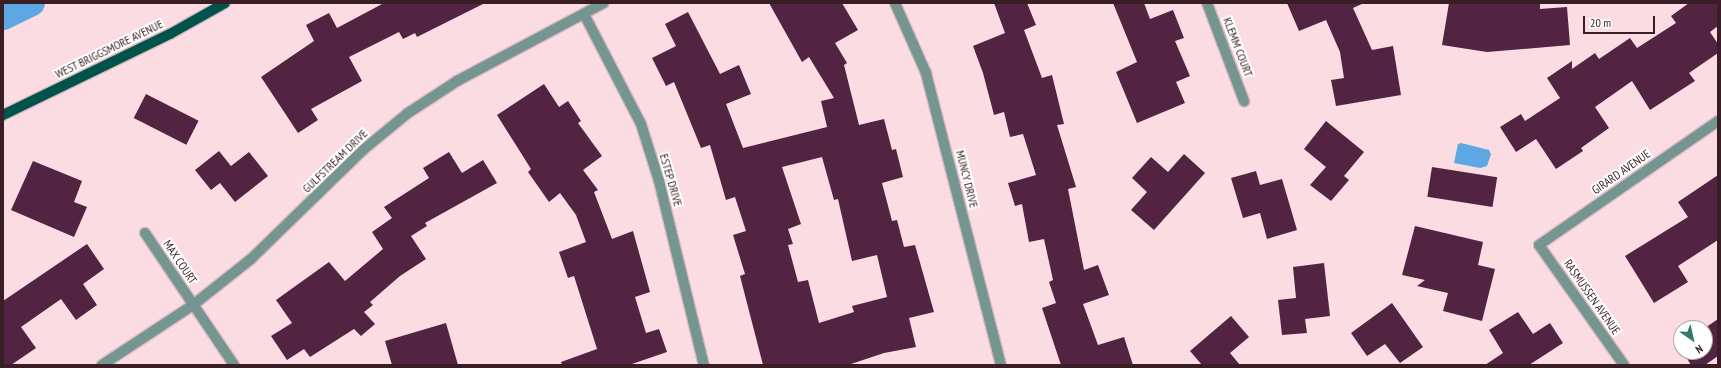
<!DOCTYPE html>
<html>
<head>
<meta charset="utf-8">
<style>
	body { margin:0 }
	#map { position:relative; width:1721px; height:368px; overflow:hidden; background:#fadce2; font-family:"PT Sans Narrow",sans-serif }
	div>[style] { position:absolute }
	.water>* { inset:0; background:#5da8e2 }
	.canal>* { height:25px; margin:-12.5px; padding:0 12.5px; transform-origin:12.5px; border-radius:12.5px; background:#5da8e2 }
	.building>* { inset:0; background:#532342; transform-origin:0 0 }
	.roads { filter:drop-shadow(1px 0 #d7bac0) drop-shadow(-1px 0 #d7bac0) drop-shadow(0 1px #d7bac0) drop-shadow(0 -1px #d7bac0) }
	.minor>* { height:10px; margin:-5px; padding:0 5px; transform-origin:5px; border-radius:5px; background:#749590 }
	.major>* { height:10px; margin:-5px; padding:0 5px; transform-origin:5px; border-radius:5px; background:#00534b }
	span { translate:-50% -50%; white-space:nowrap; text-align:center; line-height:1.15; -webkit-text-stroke:4px #fff; paint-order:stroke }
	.street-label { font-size:12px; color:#391e25 }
	.frame { position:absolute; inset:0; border:4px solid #391e25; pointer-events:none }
	.north { position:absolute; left:1673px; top:320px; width:40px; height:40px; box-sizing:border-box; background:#fff; border:1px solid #b0a5a8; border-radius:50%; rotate:146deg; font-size:11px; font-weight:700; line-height:16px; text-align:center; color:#391e25 }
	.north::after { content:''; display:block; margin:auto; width:14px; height:18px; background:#347a70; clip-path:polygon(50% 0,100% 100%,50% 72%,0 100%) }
	.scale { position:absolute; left:1583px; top:16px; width:72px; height:18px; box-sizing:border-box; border:2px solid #391e25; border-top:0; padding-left:5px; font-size:12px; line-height:14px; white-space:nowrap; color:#391e25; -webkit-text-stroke:3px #fff; paint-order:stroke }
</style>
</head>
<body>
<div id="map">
	<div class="water">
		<i style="clip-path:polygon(1461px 143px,1489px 150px,1491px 154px,1487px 166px,1480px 168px,1454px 163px,1458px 144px)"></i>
	</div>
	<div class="canal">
		<i style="left:3px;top:17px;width:32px;rotate:-26deg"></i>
	</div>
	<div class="building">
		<i style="clip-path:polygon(384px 3px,485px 3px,417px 37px,415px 33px,403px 39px,399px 32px,349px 57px,362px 81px,311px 109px,318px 120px,298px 133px,261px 77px,314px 41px,306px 25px,329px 13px,337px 28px)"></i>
		<i style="clip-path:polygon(evenodd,769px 3px,842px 3px,858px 30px,835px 43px,847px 63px,844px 65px,859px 125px,884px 119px,892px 150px,896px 149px,903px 177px,882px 183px,892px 221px,897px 220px,904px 247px,915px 245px,934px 312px,909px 318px,916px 347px,884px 353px,848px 365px,763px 365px,740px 276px,745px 274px,733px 235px,746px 231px,735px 197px,726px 200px,710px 145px,701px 148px,674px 82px,666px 86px,652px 58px,676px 46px,665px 24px,688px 12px,720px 74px,739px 65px,751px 94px,726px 104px,743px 148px,827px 127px,821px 101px,834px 98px,809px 57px,802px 62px,769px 3px,822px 157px,834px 200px,838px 199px,852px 261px,877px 255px,887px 297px,852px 306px,854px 312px,819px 323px,808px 280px,798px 282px,788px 245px,793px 244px,788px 229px,801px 224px,782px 167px,822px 157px)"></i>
		<i style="clip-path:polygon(994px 3px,1027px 3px,1036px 25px,1024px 30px,1042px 78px,1052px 75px,1064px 124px,1057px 125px,1076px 187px,1068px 189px,1084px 270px,1098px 265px,1109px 295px,1083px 304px,1098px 345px,1124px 337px,1133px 365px,1061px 365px,1042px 308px,1056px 303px,1049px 282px,1053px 280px,1044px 239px,1029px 242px,1022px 204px,1015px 206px,1008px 183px,1036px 175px,1023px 134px,1010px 137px,1004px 112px,994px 115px,983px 73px,973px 46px,1005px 33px)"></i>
		<i style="clip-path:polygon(1113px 3px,1144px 3px,1150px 19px,1173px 10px,1184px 38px,1175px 41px,1190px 76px,1176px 82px,1185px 103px,1137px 123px,1116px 72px,1137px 62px)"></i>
		<i style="clip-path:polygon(1287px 3px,1364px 3px,1353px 8px,1372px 50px,1393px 46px,1401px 95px,1336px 106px,1331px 80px,1344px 78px,1340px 52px,1326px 20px,1299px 31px)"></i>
		<i style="clip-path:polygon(1449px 3px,1540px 3px,1540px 9px,1567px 7px,1570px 45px,1487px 52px,1442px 45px)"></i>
		<i style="clip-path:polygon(1689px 3px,1718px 3px,1718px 26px,1710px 32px,1718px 44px,1718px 53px,1689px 73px,1695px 81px,1650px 110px,1632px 81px,1595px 107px,1609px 128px,1581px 148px,1583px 151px,1556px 169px,1536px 139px,1516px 152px,1500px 127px,1521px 114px,1525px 121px,1560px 98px,1547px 78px,1572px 61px,1572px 69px,1595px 53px,1599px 59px,1630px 38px,1637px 48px,1676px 23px,1671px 16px)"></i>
		<i style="clip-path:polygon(544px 84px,559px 107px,568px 101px,581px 121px,578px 123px,602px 156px,583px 170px,598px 190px,594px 192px,612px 239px,633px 231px,650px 292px,635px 297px,646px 333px,659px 329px,667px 352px,629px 365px,562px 365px,561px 362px,597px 349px,574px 276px,568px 278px,559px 252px,586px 242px,576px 215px,560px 193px,549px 202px,528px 172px,531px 169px,497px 115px)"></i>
		<i style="left:146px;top:94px;width:59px;height:27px;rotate:27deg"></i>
		<i style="clip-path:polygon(1326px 121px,1364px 152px,1344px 176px,1349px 180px,1331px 201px,1310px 185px,1326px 167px,1304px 149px)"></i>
		<i style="clip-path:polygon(219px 151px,231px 166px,249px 152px,268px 176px,235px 202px,220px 183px,211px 190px,195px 170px)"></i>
		<i style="clip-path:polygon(449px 152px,462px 173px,483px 160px,497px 183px,425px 223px,427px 226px,411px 236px,426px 259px,400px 276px,370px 302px,373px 305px,364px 312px,375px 324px,361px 336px,354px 329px,310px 357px,304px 349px,287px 360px,271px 336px,292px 323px,276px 300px,329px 262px,345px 281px,383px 249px,372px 232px,392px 218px,384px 207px,429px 178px,423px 168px)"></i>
		<i style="clip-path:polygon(1184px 154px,1205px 173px,1154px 230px,1131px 210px,1147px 192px,1132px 178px,1151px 157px,1168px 172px)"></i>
		<i style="clip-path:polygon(33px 161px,82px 181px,74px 202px,87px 207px,74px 237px,11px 210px)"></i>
		<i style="left:1432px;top:167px;width:66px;height:30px;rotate:9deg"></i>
		<i style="clip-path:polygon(1256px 171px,1260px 185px,1282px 179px,1297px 230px,1267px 239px,1260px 213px,1243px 218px,1231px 178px)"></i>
		<i style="clip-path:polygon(1718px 175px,1718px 240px,1678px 266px,1688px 282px,1654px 303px,1625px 256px,1688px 217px,1678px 202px)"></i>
		<i style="clip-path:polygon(1415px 226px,1483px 242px,1478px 265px,1495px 269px,1482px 321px,1443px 311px,1448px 293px,1417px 286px,1425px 280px,1402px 275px)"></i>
		<i style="clip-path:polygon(87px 244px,104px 269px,83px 284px,97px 305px,76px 320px,61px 299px,21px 327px,36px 348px,11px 365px,3px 365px,3px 301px)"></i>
		<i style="clip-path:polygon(1324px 263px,1330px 316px,1305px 319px,1307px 333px,1282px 335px,1278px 300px,1296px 298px,1293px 267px)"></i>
		<i style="clip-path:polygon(1392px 303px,1423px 347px,1400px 363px,1385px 344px,1367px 356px,1351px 333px)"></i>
		<i style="clip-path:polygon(1518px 312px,1533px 334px,1550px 323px,1563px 343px,1529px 365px,1485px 365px,1503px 353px,1489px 330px)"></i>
		<i style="clip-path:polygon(1231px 316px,1249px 337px,1230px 353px,1240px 365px,1202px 365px,1190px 351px)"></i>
		<i style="clip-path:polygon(1718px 319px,1718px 356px,1705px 365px,1691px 365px,1683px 352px,1705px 352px,1705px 328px)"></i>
		<i style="clip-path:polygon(446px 323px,458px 365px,392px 365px,385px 341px)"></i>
	</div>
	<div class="roads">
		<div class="minor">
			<i style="left:895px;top:3px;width:77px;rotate:66.1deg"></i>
			<i style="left:926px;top:73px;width:301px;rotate:75.6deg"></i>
			<i style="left:1207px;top:3px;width:105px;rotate:69.3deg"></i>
			<i style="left:584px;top:14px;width:124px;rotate:62.6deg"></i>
			<i style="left:641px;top:124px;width:60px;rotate:72.5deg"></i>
			<i style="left:659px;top:181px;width:189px;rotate:76.3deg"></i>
			<i style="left:145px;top:233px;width:159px;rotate:56deg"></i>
			<i style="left:102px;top:365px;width:109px;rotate:-33.4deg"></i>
			<i style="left:193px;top:305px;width:74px;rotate:-38.4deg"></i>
			<i style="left:251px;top:259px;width:156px;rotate:-44.2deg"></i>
			<i style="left:363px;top:150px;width:58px;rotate:-39.4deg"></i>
			<i style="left:408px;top:113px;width:59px;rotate:-33.1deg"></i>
			<i style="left:457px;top:81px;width:166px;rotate:-28deg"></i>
			<i style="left:1624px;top:365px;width:147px;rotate:-125.3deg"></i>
			<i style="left:1539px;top:245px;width:218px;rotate:-34.7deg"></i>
		</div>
		<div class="major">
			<i style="left:3px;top:115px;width:186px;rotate:-25.9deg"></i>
			<i style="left:170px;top:34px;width:63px;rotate:-29.4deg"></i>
		</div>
	</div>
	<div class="street-label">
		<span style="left:1238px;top:47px;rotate:69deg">KLEMM COURT</span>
		<span style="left:109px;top:49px;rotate:-26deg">WEST BRIGGSMORE AVENUE</span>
		<span style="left:335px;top:161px;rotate:-44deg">GULFSTREAM DRIVE</span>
		<span style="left:1621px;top:172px;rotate:-35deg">GIRARD AVENUE</span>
		<span style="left:967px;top:179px;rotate:76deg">MUNCY DRIVE</span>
		<span style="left:671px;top:180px;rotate:74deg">ESTEP DRIVE</span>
		<span style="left:180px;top:262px;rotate:56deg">MAX COURT</span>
		<span style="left:1592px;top:297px;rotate:55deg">RASMUSSEN AVENUE</span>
	</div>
	<div class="frame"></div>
	<div class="north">N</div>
	<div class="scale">20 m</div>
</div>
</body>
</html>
